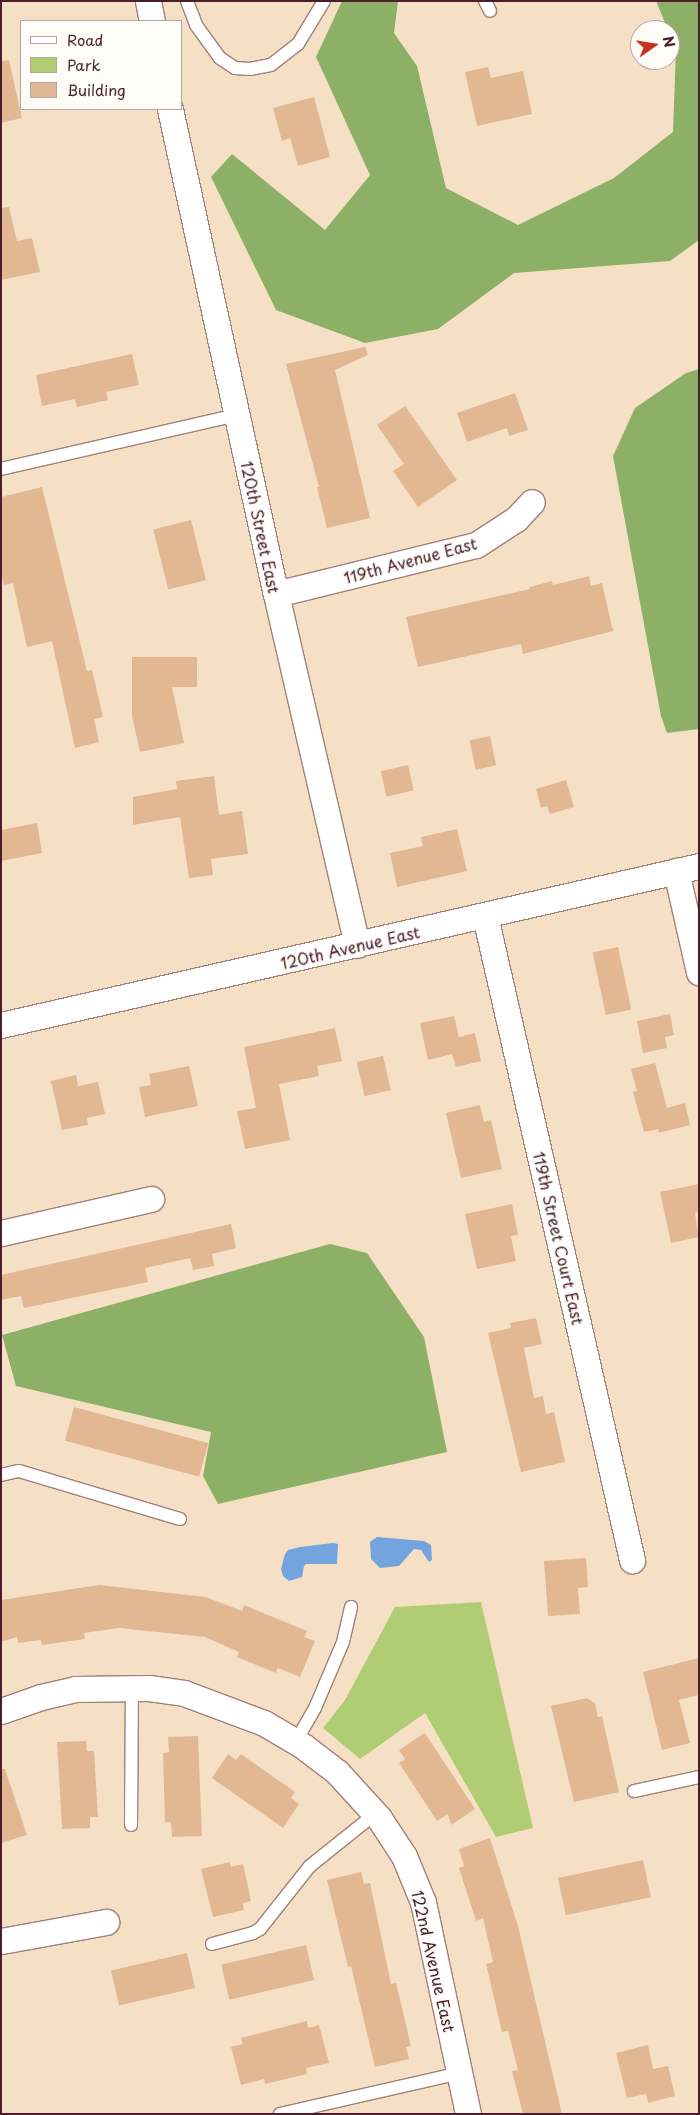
<!DOCTYPE html>
<html>
<head>
<meta charset="utf-8">
<style>
	body { margin:0 }
	#map { position:relative; width:700px; height:2115px; overflow:hidden; background:#f5e0c6; font-family:"Playpen Sans",sans-serif }
	div>[style] { position:absolute }
	.green>* { inset:0; background:#b1cd73 }
	.forest>* { inset:0; background:#8cb065 }
	.water>* { inset:0; background:#74a4de }
	.building>* { inset:0; background:#e1b892; transform-origin:0 0 }
	.roads { filter:drop-shadow(1px 0 #a08078) drop-shadow(-1px 0 #a08078) drop-shadow(0 1px #a08078) drop-shadow(0 -1px #a08078) }
	.service>* { height:12px; margin:-6px; padding:0 6px; transform-origin:6px; border-radius:6px; background:#fff }
	.minor>* { height:25px; margin:-12.5px; padding:0 12.5px; transform-origin:12.5px; border-radius:12.5px; background:#fff }
	span { translate:-50% -50%; white-space:nowrap; text-align:center; line-height:1.15; -webkit-text-stroke:4px #fdfcf7; paint-order:stroke }
	.street-label { font-size:16px; color:#4a1f2b }
	.frame { position:absolute; inset:0; border:2px solid #4a1f2b; pointer-events:none }
	.legend { position:absolute; left:20px; top:20px; width:162px; height:90px; box-sizing:border-box; background:#fdfcf7; border:1px solid #b5a4a5; margin:0; padding:6px 9px; list-style:none; font-size:15px; color:#4a1f2b }
	.legend li { display:flex; align-items:center; gap:10px; height:25px }
	.legend b { width:25px; border:1px solid #b5a4a5 }
	.north { position:absolute; left:630px; top:20px; width:50px; height:50px; box-sizing:border-box; background:#fdfcf7; border:1px solid #b5a4a5; border-radius:50%; rotate:77deg; font-size:14px; font-weight:700; line-height:20px; text-align:center; color:#4a1f2b }
	.north::after { content:''; display:block; margin:auto; width:18px; height:22px; background:#c8321e; clip-path:polygon(50% 0,100% 100%,50% 72%,0 100%) }
</style>
</head>
<body>
<div id="map">
	<div class="green">
		<i style="clip-path:polygon(481px 1602px,533px 1828px,496px 1837px,425px 1713px,360px 1759px,323px 1728px,345px 1700px,395px 1607px)"></i>
	</div>
	<div class="forest">
		<i style="clip-path:polygon(342px 1px,398px 1px,394px 33px,417px 66px,446px 188px,518px 225px,614px 178px,673px 132px,676px 49px,670px 30px,668px 30px,656px 1px,699px 1px,699px 240px,670px 261px,514px 273px,438px 329px,365px 343px,276px 310px,211px 177px,232px 154px,325px 230px,370px 175px,316px 57px)"></i>
		<i style="clip-path:polygon(699px 369px,699px 729px,667px 733px,661px 716px,613px 456px,635px 408px,686px 373px)"></i>
		<i style="clip-path:polygon(330px 1244px,367px 1253px,424px 1337px,447px 1452px,218px 1504px,203px 1476px,211px 1432px,16px 1386px,2px 1335px)"></i>
	</div>
	<div class="water">
		<i style="clip-path:polygon(377px 1537px,424px 1541px,431px 1545px,432px 1560px,429px 1562px,421px 1550px,414px 1549px,399px 1566px,380px 1568px,371px 1559px,370px 1542px)"></i>
		<i style="clip-path:polygon(333px 1543px,338px 1544px,337px 1564px,306px 1564px,304px 1566px,302px 1577px,289px 1581px,283px 1576px,281px 1569px,285px 1554px,288px 1550px,300px 1547px)"></i>
	</div>
	<div class="building">
		<i style="clip-path:polygon(9px 60px,22px 118px,1px 123px,1px 61px)"></i>
		<i style="clip-path:polygon(488px 67px,491px 78px,523px 71px,532px 114px,477px 126px,465px 72px)"></i>
		<i style="clip-path:polygon(314px 97px,330px 157px,298px 166px,290px 138px,282px 141px,273px 108px)"></i>
		<i style="clip-path:polygon(9px 207px,17px 241px,32px 238px,40px 272px,1px 280px,1px 208px)"></i>
		<i style="clip-path:polygon(365px 347px,368px 355px,335px 370px,370px 518px,327px 528px,317px 487px,319px 487px,286px 364px)"></i>
		<i style="clip-path:polygon(132px 354px,139px 385px,106px 392px,108px 400px,77px 407px,75px 399px,42px 406px,36px 375px)"></i>
		<i style="clip-path:polygon(515px 393px,528px 430px,509px 436px,507px 428px,467px 442px,457px 413px)"></i>
		<i style="clip-path:polygon(405px 406px,457px 480px,418px 507px,393px 471px,404px 464px,377px 425px)"></i>
		<i style="clip-path:polygon(42px 487px,87px 671px,92px 670px,103px 717px,94px 719px,99px 742px,75px 748px,52px 641px,27px 647px,13px 583px,4px 585px,1px 574px,1px 497px)"></i>
		<i style="left:191px;top:520px;width:62px;height:39px;rotate:76deg"></i>
		<i style="clip-path:polygon(589px 576px,591px 586px,602px 583px,613px 631px,523px 654px,521px 644px,418px 667px,406px 617px,530px 589px,530px 587px,552px 581px,553px 585px)"></i>
		<i style="clip-path:polygon(132px 657px,197px 657px,197px 687px,172px 687px,184px 743px,140px 752px,132px 716px)"></i>
		<i style="left:490px;top:736px;width:30px;height:21px;rotate:78deg"></i>
		<i style="left:408px;top:765px;width:26px;height:28px;rotate:77deg"></i>
		<i style="clip-path:polygon(214px 776px,219px 815px,242px 811px,248px 854px,211px 859px,213px 875px,189px 878px,180px 817px,133px 825px,133px 797px,177px 789px,176px 781px)"></i>
		<i style="clip-path:polygon(566px 780px,574px 807px,550px 814px,547px 806px,541px 808px,536px 789px)"></i>
		<i style="clip-path:polygon(37px 823px,42px 853px,1px 861px,1px 830px)"></i>
		<i style="clip-path:polygon(457px 829px,467px 871px,397px 887px,390px 853px,423px 846px,421px 837px)"></i>
		<i style="left:618px;top:947px;width:64px;height:26px;rotate:78deg"></i>
		<i style="clip-path:polygon(670px 1014px,674px 1035px,665px 1037px,667px 1048px,643px 1053px,637px 1021px)"></i>
		<i style="clip-path:polygon(454px 1016px,459px 1037px,475px 1033px,481px 1061px,456px 1067px,452px 1054px,428px 1060px,420px 1023px)"></i>
		<i style="clip-path:polygon(335px 1028px,342px 1061px,317px 1066px,319px 1076px,279px 1084px,290px 1140px,245px 1149px,237px 1111px,256px 1108px,244px 1047px)"></i>
		<i style="left:383px;top:1056px;width:35px;height:27px;rotate:77deg"></i>
		<i style="clip-path:polygon(655px 1063px,667px 1108px,685px 1103px,690px 1125px,659px 1133px,658px 1129px,644px 1132px,633px 1092px,637px 1091px,631px 1069px)"></i>
		<i style="clip-path:polygon(189px 1066px,198px 1106px,145px 1117px,139px 1087px,151px 1085px,149px 1074px)"></i>
		<i style="clip-path:polygon(76px 1075px,78px 1086px,98px 1082px,105px 1114px,87px 1118px,88px 1125px,62px 1130px,51px 1081px)"></i>
		<i style="clip-path:polygon(480px 1105px,484px 1122px,491px 1120px,502px 1169px,461px 1178px,446px 1113px)"></i>
		<i style="clip-path:polygon(699px 1184px,699px 1212px,695px 1213px,699px 1237px,671px 1243px,660px 1192px)"></i>
		<i style="clip-path:polygon(512px 1204px,518px 1235px,511px 1236px,516px 1261px,477px 1269px,465px 1214px)"></i>
		<i style="clip-path:polygon(231px 1224px,236px 1248px,212px 1254px,214px 1266px,193px 1270px,190px 1258px,145px 1268px,148px 1282px,24px 1308px,21px 1296px,1px 1300px,1px 1275px)"></i>
		<i style="clip-path:polygon(536px 1318px,542px 1344px,524px 1348px,534px 1398px,543px 1396px,546px 1414px,554px 1412px,565px 1462px,521px 1472px,488px 1333px,511px 1328px,510px 1323px)"></i>
		<i style="left:74px;top:1407px;width:139px;height:35px;rotate:15deg"></i>
		<i style="clip-path:polygon(586px 1558px,588px 1587px,578px 1588px,580px 1614px,548px 1616px,544px 1561px)"></i>
		<i style="clip-path:polygon(99px 1585px,206px 1597px,242px 1611px,244px 1605px,307px 1631px,304px 1637px,315px 1641px,300px 1677px,278px 1668px,276px 1673px,237px 1657px,239px 1652px,205px 1637px,119px 1628px,84px 1633px,85px 1639px,42px 1645px,41px 1640px,18px 1643px,17px 1637px,1px 1642px,1px 1600px)"></i>
		<i style="clip-path:polygon(699px 1658px,699px 1695px,679px 1700px,690px 1743px,662px 1750px,643px 1672px)"></i>
		<i style="clip-path:polygon(587px 1698px,595px 1703px,598px 1717px,602px 1716px,619px 1792px,574px 1802px,551px 1706px)"></i>
		<i style="clip-path:polygon(425px 1733px,475px 1809px,451px 1825px,448px 1814px,437px 1821px,399px 1763px,405px 1759px,399px 1750px)"></i>
		<i style="clip-path:polygon(198px 1736px,202px 1836px,172px 1837px,171px 1822px,165px 1822px,163px 1753px,169px 1752px,168px 1737px)"></i>
		<i style="clip-path:polygon(86px 1741px,87px 1751px,94px 1751px,98px 1817px,90px 1817px,90px 1828px,62px 1829px,57px 1742px)"></i>
		<i style="clip-path:polygon(228px 1754px,236px 1760px,241px 1754px,295px 1792px,291px 1798px,299px 1804px,283px 1828px,212px 1778px)"></i>
		<i style="clip-path:polygon(1px 1769px,5px 1769px,27px 1835px,1px 1843px)"></i>
		<i style="clip-path:polygon(490px 1838px,518px 1926px,562px 2114px,523px 2114px,512px 2071px,518px 2070px,508px 2031px,502px 2032px,486px 1964px,493px 1962px,483px 1918px,476px 1921px,459px 1868px,464px 1866px,459px 1849px)"></i>
		<i style="left:643px;top:1860px;width:38px;height:87px;rotate:78deg"></i>
		<i style="clip-path:polygon(230px 1862px,231px 1867px,243px 1864px,251px 1901px,243px 1903px,244px 1910px,213px 1917px,201px 1869px)"></i>
		<i style="clip-path:polygon(361px 1872px,364px 1884px,370px 1883px,391px 1984px,396px 1983px,411px 2046px,406px 2047px,409px 2059px,375px 2067px,351px 1966px,348px 1967px,327px 1880px)"></i>
		<i style="left:306px;top:1945px;width:36px;height:87px;rotate:77deg"></i>
		<i style="left:187px;top:1953px;width:36px;height:78px;rotate:77deg"></i>
		<i style="clip-path:polygon(307px 2021px,308px 2028px,319px 2025px,329px 2063px,306px 2068px,307px 2074px,265px 2084px,264px 2079px,241px 2085px,231px 2047px,243px 2044px,241px 2038px)"></i>
		<i style="clip-path:polygon(648px 2045px,653px 2069px,668px 2066px,675px 2096px,648px 2103px,646px 2094px,627px 2098px,616px 2053px)"></i>
	</div>
	<div class="roads">
		<div class="service">
			<i style="left:187px;top:1px;width:26px;rotate:69deg"></i>
			<i style="left:196px;top:25px;width:41px;rotate:54deg"></i>
			<i style="left:220px;top:58px;width:18px;rotate:34deg"></i>
			<i style="left:235px;top:68px;width:15px;rotate:4deg"></i>
			<i style="left:250px;top:69px;width:21px;rotate:-11deg"></i>
			<i style="left:271px;top:65px;width:34px;rotate:-38deg"></i>
			<i style="left:298px;top:44px;width:50px;rotate:-58.8deg"></i>
			<i style="left:485px;top:1px;width:11px;rotate:63deg"></i>
			<i style="left:1px;top:469px;width:241px;rotate:-12.9deg"></i>
			<i style="left:1px;top:1475px;width:18px;rotate:-13deg"></i>
			<i style="left:19px;top:1471px;width:168px;rotate:16.6deg"></i>
			<i style="left:296px;top:1741px;width:38px;rotate:-60deg"></i>
			<i style="left:315px;top:1708px;width:72px;rotate:-67deg"></i>
			<i style="left:343px;top:1642px;width:36px;rotate:-77deg"></i>
			<i style="left:634px;top:1791px;width:66px;rotate:-12.2deg"></i>
			<i style="left:131px;top:1825px;width:138px;rotate:-89.6deg"></i>
			<i style="left:212px;top:1944px;width:42px;rotate:-15deg"></i>
			<i style="left:253px;top:1933px;width:8px;rotate:-30deg"></i>
			<i style="left:260px;top:1929px;width:80px;rotate:-51.6deg"></i>
			<i style="left:310px;top:1866px;width:83px;rotate:-38.7deg"></i>
			<i style="left:280px;top:2114px;width:185px;rotate:-12.8deg"></i>
		</div>
		<div class="minor">
			<i style="left:148px;top:1px;width:20px;rotate:79deg"></i>
			<i style="left:170px;top:109px;width:496px;rotate:77.7deg"></i>
			<i style="left:276px;top:594px;width:360px;rotate:77deg"></i>
			<i style="left:276px;top:594px;width:206px;rotate:-13.8deg"></i>
			<i style="left:476px;top:545px;width:48px;rotate:-33deg"></i>
			<i style="left:516px;top:519px;width:23px;rotate:-47deg"></i>
			<i style="left:676px;top:871px;width:104px;rotate:77.2deg"></i>
			<i style="left:485px;top:916px;width:661px;rotate:77.14deg"></i>
			<i style="left:1px;top:1025px;width:716px;rotate:-12.83deg"></i>
			<i style="left:1px;top:1233px;width:154px;rotate:-12.8deg"></i>
			<i style="left:1px;top:1711px;width:42px;rotate:-19.3deg"></i>
			<i style="left:41px;top:1697px;width:35px;rotate:-13deg"></i>
			<i style="left:75px;top:1689px;width:74px;rotate:-0.8deg"></i>
			<i style="left:149px;top:1688px;width:35px;rotate:8deg"></i>
			<i style="left:184px;top:1693px;width:85px;rotate:20.6deg"></i>
			<i style="left:264px;top:1723px;width:45px;rotate:30.5deg"></i>
			<i style="left:303px;top:1746px;width:43px;rotate:37.4deg"></i>
			<i style="left:337px;top:1772px;width:62px;rotate:47.6deg"></i>
			<i style="left:379px;top:1818px;width:45px;rotate:56.7deg"></i>
			<i style="left:404px;top:1856px;width:50px;rotate:67.6deg"></i>
			<i style="left:423px;top:1902px;width:217px;rotate:78deg"></i>
			<i style="left:1px;top:1941px;width:107px;rotate:-10.3deg"></i>
		</div>
	</div>
	<div class="street-label">
		<span style="left:261px;top:527px;rotate:78deg">120th Street East</span>
		<span style="left:410px;top:560px;rotate:-15deg">119th Avenue East</span>
		<span style="left:350px;top:947px;rotate:-13deg">120th Avenue East</span>
		<span style="left:559px;top:1238px;rotate:77deg">119th Street Court East</span>
		<span style="left:434px;top:1961px;rotate:77deg">122nd Avenue East</span>
	</div>
	<div class="frame"></div>
	<ul class="legend">
	<li><b style="height:6px;background:#fff"></b>Road</li>
	<li><b style="height:14px;background:#b1cd73"></b>Park</li>
	<li><b style="height:14px;background:#e1b892"></b>Building</li>
	</ul>
	<div class="north">N</div>
</div>
</body>
</html>
